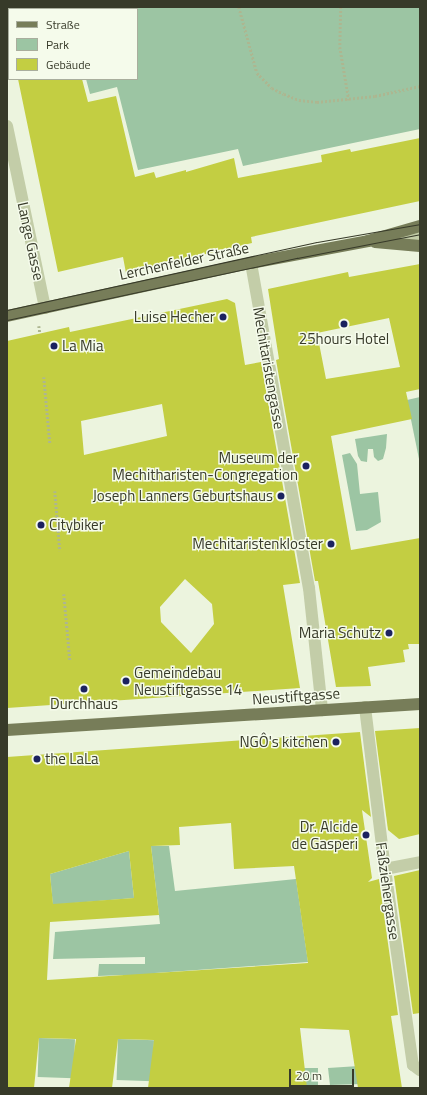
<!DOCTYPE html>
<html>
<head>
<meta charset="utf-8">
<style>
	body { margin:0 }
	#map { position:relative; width:427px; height:1095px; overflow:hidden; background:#ecf4de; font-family:"Titillium Web",sans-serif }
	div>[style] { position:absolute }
	.green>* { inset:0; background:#9cc5a3; transform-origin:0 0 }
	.building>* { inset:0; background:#c3ce42 }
	.path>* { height:2.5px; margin-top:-1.25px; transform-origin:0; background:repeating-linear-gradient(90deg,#adb690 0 2px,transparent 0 4px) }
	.minor>* { height:12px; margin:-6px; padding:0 6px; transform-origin:6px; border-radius:6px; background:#c3cda8 }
	.major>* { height:12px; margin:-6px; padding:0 6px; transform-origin:6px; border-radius:6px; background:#777d59 }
	.tram>* { height:1px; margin:-0.5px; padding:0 0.5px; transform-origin:0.5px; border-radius:0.5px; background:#373a29 }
	.dots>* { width:11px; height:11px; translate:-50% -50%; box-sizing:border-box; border:2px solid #f5fbeb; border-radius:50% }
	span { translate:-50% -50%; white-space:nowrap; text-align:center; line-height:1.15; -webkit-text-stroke:3px #f5fbeb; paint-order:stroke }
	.street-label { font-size:15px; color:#373a29 }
	.poi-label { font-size:15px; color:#373a29 }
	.right { translate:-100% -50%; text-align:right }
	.left { translate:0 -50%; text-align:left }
	.frame { position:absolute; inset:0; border:8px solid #373a29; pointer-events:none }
	.legend { position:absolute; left:8px; top:8px; width:130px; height:72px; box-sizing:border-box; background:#f5fbeb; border:1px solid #a9ae9d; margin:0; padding:5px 7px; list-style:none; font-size:12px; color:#373a29 }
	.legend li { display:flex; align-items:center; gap:8px; height:20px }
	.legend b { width:20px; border:1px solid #a9ae9d }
	.scale { position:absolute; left:289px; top:1069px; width:65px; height:18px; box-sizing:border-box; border:2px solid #373a29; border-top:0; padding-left:5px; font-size:12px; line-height:14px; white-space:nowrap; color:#373a29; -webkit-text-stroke:3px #f5fbeb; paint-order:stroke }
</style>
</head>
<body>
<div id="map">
	<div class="green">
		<i style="clip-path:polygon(128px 7px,420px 7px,420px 129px,243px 166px,238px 149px,138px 170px,117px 87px,90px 94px,86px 79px,137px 79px,137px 9px,118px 9px)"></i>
		<i style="clip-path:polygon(420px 397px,420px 464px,407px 400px)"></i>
		<i style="clip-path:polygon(387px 434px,386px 448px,383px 459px,378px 461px,374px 457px,373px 449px,368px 449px,367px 462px,361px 461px,358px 456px,355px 439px)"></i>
		<i style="clip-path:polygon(350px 453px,357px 464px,360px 494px,378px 492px,381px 522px,367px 530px,356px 531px,342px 455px)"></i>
		<i style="clip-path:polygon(151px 846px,169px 846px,175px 891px,296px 879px,308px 962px,155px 973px,156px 1016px,124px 995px,123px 975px,98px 976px,99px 964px,145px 964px,145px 957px,53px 959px,55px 932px,160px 924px)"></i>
		<i style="clip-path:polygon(129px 851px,134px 898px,62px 904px,53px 906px,50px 874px)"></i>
		<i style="left:39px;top:1038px;width:36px;height:39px;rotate:2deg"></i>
		<i style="left:118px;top:1039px;width:36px;height:41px;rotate:2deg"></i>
		<i style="clip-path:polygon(359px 1066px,362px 1084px,330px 1085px,328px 1068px)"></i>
		<i style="left:287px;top:1068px;width:31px;height:19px"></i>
	</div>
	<div class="building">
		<i style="clip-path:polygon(18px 79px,82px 79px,88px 102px,116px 96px,135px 177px,154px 172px,156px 178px,186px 170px,186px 172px,234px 158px,238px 178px,322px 162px,321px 155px,350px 149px,351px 152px,420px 138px,420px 201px,251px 237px,252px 243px,126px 273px,123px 257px,58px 272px)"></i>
		<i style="clip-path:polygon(evenodd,420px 264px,420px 389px,406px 392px,412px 419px,331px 436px,351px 550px,420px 538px,420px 644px,408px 644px,409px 649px,403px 650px,405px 662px,368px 667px,371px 686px,336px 687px,318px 581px,315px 581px,276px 360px,279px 359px,268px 289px,348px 272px,349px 277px,420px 264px,389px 318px,400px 367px,326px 379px,317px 333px,389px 318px)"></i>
		<i style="clip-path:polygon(evenodd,227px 299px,235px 303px,245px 365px,261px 362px,300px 583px,283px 585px,300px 688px,7px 708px,7px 341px,69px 327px,70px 332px,227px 299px,162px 404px,167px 436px,84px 455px,81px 421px,162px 404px,227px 299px,185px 579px,212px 604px,214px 624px,191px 653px,161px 622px,160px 607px,185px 579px)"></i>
		<i style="clip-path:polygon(420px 728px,420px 834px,399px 839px,388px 830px,375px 731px)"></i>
		<i style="clip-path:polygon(evenodd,360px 732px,371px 817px,362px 810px,372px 878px,368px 882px,379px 879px,398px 1015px,391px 1016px,402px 1088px,358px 1088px,349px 1030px,300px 1028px,307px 1088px,148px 1088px,154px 1040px,118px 1039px,112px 1088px,69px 1088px,76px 1039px,39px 1038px,34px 1088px,7px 1088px,7px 757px,360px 732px,231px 823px,234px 869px,294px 866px,308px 963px,47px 980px,50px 922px,159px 915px,151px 846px,180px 845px,179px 827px,231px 823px,360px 732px,129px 851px,134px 898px,53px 904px,50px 874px,129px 851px)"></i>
		<i style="clip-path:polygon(420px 870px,420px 1013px,413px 1014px,394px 876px)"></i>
	</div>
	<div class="path">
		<i style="left:239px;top:7px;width:68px;rotate:74.7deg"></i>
		<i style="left:257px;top:73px;width:21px;rotate:45deg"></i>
		<i style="left:272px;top:88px;width:13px;rotate:27deg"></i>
		<i style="left:284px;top:94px;width:16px;rotate:22deg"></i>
		<i style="left:299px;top:100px;width:18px;rotate:6deg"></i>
		<i style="left:317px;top:102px;width:58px;rotate:-5.9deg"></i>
		<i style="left:375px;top:96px;width:46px;rotate:-12.5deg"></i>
		<i style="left:341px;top:7px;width:40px;rotate:91.4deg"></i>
		<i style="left:340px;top:47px;width:54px;rotate:80.4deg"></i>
		<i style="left:39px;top:326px;width:7px;rotate:82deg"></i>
		<i style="left:44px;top:377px;width:66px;rotate:84.8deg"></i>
		<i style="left:55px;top:491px;width:60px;rotate:85.2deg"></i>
		<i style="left:64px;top:594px;width:66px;rotate:84.8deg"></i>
	</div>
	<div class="minor">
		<i style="left:7px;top:126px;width:186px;rotate:78.2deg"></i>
		<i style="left:393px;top:238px;width:27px;rotate:-8deg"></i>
		<i style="left:251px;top:263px;width:330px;rotate:79.9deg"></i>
		<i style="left:309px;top:588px;width:123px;rotate:83.9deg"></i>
		<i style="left:365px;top:707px;width:163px;rotate:83deg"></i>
		<i style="left:385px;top:869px;width:198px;rotate:81.9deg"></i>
		<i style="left:413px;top:1065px;width:9px;rotate:36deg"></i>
		<i style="left:385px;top:869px;width:36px;rotate:-11deg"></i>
	</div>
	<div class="major">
		<i style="left:375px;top:242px;width:45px;rotate:5.1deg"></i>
		<i style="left:7px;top:316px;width:250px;rotate:-12.3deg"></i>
		<i style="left:251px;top:263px;width:119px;rotate:-10.6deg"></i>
		<i style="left:368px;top:241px;width:54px;rotate:-16.1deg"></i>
		<i style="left:7px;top:730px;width:414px;rotate:-3.6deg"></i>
	</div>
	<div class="tram">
		<i style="left:7px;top:310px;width:317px;rotate:-12.4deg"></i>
		<i style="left:317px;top:242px;width:105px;rotate:-9.9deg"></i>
		<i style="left:7px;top:320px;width:297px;rotate:-12.1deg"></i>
		<i style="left:297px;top:258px;width:125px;rotate:-11deg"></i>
	</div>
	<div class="dots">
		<i style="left:223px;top:317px;background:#1b225f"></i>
		<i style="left:344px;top:324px;background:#1b225f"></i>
		<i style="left:54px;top:346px;background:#1b225f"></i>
		<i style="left:306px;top:466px;background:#1b225f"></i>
		<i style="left:281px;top:496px;background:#1b225f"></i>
		<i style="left:41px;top:525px;background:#1b225f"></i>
		<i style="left:331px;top:544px;background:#1b225f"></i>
		<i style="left:389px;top:633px;background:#1b225f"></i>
		<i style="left:126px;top:681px;background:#1b225f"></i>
		<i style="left:84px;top:689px;background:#1b225f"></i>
		<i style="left:336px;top:742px;background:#1b225f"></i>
		<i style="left:37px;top:759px;background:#1b225f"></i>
		<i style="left:366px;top:835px;background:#1b225f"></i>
	</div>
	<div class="street-label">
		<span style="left:31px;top:241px;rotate:78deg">Lange Gasse</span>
		<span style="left:184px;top:261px;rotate:-12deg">Lerchenfelder Straße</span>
		<span style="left:269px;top:368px;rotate:80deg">Mechitaristengasse</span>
		<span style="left:296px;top:696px;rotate:-4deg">Neustiftgasse</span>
		<span style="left:388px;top:891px;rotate:82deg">Faßziehergasse</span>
	</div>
	<div class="poi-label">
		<span class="right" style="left:215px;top:317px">Luise Hecher</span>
		<span style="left:344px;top:339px">25hours Hotel</span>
		<span class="left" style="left:62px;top:346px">La Mia</span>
		<span class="right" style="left:298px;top:466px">Museum der<br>Mechitharisten-Congregation</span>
		<span class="right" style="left:273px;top:496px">Joseph Lanners Geburtshaus</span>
		<span class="left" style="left:49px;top:525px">Citybiker</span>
		<span class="right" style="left:323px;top:544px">Mechitaristenkloster</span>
		<span class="right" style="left:381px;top:633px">Maria Schutz</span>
		<span class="left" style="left:134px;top:681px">Gemeindebau<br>Neustiftgasse 14</span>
		<span style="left:84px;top:704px">Durchhaus</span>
		<span class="right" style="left:328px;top:742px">NGÔ's kitchen</span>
		<span class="left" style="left:45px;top:759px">the LaLa</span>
		<span class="right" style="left:358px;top:835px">Dr. Alcide<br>de Gasperi</span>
	</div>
	<div class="frame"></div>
	<ul class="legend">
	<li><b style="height:5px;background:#777d59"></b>Straße</li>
	<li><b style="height:11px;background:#9cc5a3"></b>Park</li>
	<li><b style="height:11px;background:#c3ce42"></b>Gebäude</li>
	</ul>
	<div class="scale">20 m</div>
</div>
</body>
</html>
